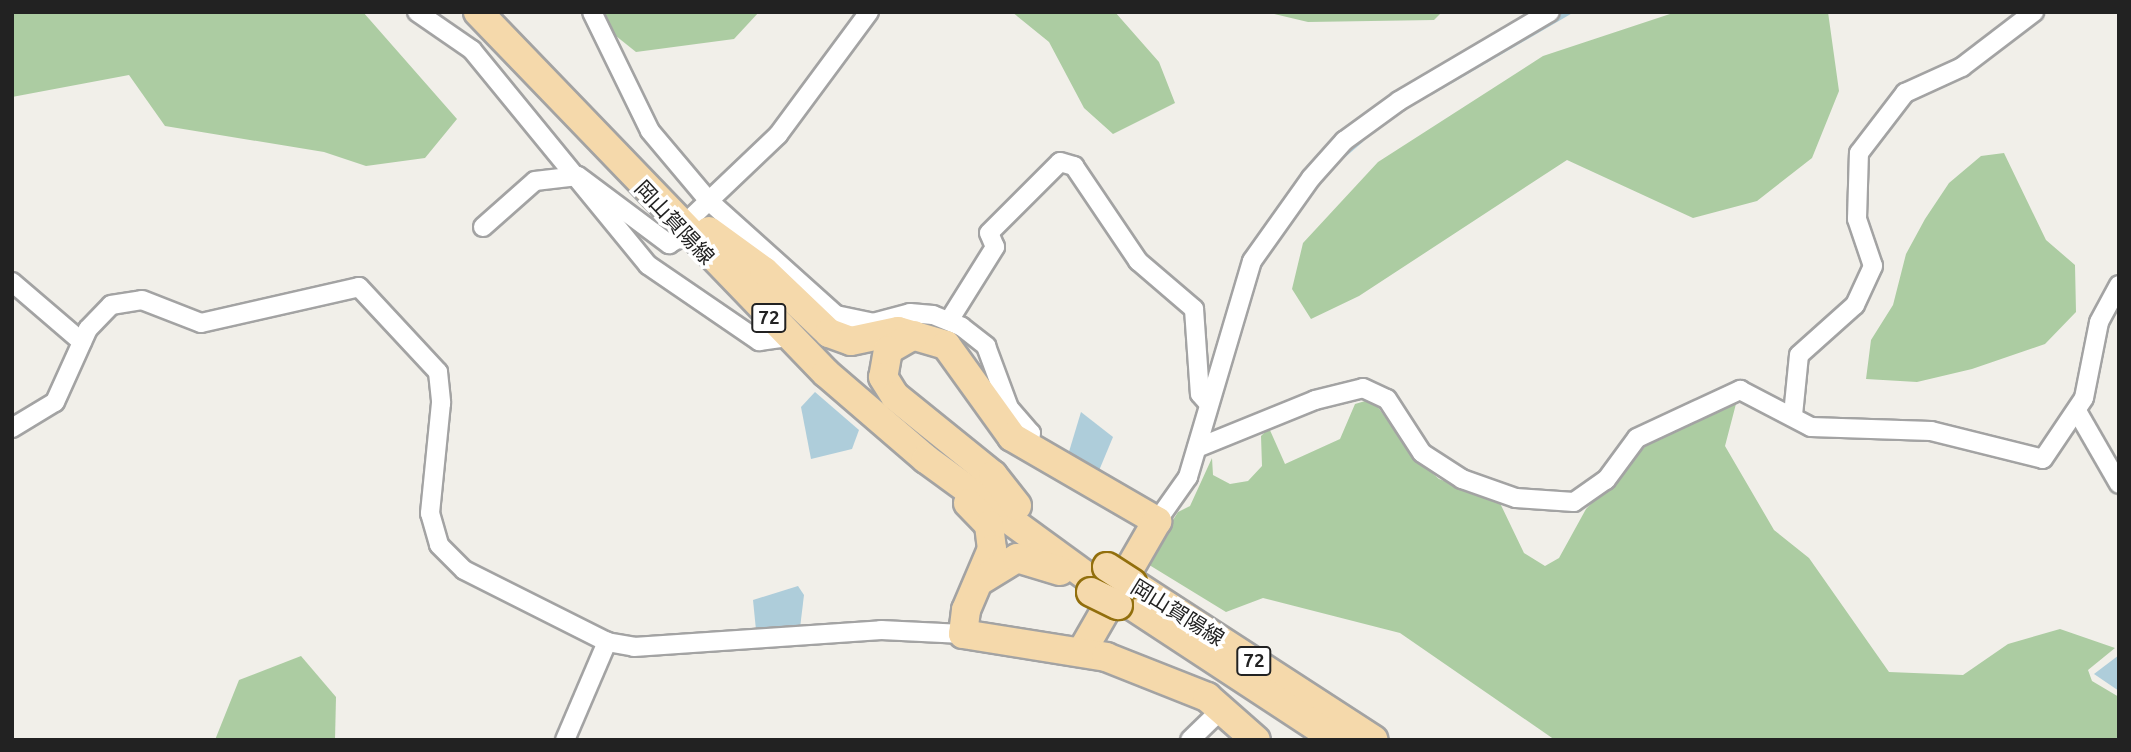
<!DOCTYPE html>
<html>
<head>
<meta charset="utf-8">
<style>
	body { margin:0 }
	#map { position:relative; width:2131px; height:752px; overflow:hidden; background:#f1efe9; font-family:Ubuntu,"Noto Sans JP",sans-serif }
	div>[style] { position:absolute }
	.forest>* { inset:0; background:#accca2 }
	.water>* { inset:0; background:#aecdda }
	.stream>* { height:4.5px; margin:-2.25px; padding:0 2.25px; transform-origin:2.25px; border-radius:2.25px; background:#aecdda }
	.roads { filter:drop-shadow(2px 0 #a3a3a3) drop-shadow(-2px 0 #a3a3a3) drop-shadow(0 2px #a3a3a3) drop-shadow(0 -2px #a3a3a3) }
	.street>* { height:18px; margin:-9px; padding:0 9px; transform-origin:9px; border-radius:9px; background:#fff }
	.primary>* { height:28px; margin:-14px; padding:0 14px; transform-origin:14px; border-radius:14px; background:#f5d9ab }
	.bridges { filter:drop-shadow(2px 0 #926f0d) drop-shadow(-2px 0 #926f0d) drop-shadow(0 2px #926f0d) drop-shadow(0 -2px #926f0d) }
	.primary-bridge>* { height:28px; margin:-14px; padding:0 14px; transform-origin:14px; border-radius:14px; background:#f5d9ab }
	span { translate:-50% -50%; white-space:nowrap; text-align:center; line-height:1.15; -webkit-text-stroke:7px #fff; paint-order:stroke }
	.shield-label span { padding:2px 5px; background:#fff; border:2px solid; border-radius:5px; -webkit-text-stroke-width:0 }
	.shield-label { font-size:19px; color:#222; font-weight:700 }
	.street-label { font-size:21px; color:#222 }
	.frame { position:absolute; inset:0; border:14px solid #222; pointer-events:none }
</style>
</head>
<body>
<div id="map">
	<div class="forest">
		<i style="clip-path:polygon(12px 12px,363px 12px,457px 119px,425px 158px,366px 166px,324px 152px,165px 126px,129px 75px,12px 97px)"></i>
		<i style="clip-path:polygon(586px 12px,759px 12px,734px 39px,636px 52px)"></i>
		<i style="clip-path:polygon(1012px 12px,1115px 12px,1159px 62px,1175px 103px,1113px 134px,1084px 108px,1049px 42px)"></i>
		<i style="clip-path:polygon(1266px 12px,1442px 12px,1434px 20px,1308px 22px)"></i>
		<i style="clip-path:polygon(1676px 12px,1828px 12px,1839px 91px,1812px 158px,1757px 201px,1693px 218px,1567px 160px,1359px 296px,1311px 319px,1292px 289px,1303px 243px,1378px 162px,1543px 56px)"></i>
		<i style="clip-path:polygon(2004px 153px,2046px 240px,2075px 265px,2076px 312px,2045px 344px,1972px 369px,1917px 382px,1866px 379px,1871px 340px,1893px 305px,1906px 254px,1925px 219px,1949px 183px,1981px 156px)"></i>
		<i style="clip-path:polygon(1372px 399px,1415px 458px,1439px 479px,1499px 501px,1524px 553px,1545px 566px,1559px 558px,1586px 509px,1647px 445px,1673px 426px,1737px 400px,1725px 446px,1774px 530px,1809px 558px,1889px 672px,1963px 675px,2008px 644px,2060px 629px,2115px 648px,2088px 670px,2092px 681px,2119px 697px,2119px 740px,1555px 740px,1400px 633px,1263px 598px,1226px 612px,1146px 563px,1178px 512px,1190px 506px,1212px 458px,1213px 475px,1230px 484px,1248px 481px,1262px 466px,1261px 436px,1269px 428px,1285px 464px,1340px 439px,1355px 404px)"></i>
		<i style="clip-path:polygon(301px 656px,336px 697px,335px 740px,215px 740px,239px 680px)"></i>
	</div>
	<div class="water">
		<i style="clip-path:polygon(815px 392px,859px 430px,852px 449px,811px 459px,801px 407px)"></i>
		<i style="clip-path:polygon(1081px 412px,1113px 437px,1098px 473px,1068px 455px)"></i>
		<i style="clip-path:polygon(798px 586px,804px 595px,800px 628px,756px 630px,753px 600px)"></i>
		<i style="clip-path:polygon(2119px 655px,2119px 691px,2094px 674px)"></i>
	</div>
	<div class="stream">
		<i style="left:1431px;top:92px;width:159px;rotate:-30.3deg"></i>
		<i style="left:1343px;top:155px;width:23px;rotate:-41deg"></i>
	</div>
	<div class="roads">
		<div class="street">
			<i style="left:417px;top:12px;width:67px;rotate:34.6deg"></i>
			<i style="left:472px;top:50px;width:278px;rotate:50.7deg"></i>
			<i style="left:648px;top:265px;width:135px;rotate:34.4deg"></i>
			<i style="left:759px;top:341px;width:29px;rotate:-8deg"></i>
			<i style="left:592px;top:12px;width:132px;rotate:64deg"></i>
			<i style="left:650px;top:131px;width:92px;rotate:49.9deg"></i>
			<i style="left:709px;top:201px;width:171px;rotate:41.9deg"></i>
			<i style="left:836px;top:315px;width:38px;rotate:12deg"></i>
			<i style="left:873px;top:323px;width:38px;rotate:-15deg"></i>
			<i style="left:910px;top:313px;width:23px;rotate:5deg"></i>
			<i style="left:933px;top:315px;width:31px;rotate:22deg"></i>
			<i style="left:962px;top:327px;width:31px;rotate:38deg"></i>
			<i style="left:986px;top:346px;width:66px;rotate:69.6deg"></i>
			<i style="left:1009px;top:408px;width:33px;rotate:49deg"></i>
			<i style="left:1031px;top:433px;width:14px;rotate:98deg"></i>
			<i style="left:694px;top:215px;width:116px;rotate:-43.6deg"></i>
			<i style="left:778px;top:135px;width:153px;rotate:-53.5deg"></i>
			<i style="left:483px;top:227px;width:69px;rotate:-41.5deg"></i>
			<i style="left:535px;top:181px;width:43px;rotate:-6.6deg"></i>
			<i style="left:578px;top:176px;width:114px;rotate:36.8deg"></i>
			<i style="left:669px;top:244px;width:20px;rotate:-30deg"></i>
			<i style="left:12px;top:282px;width:92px;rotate:40.6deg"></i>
			<i style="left:950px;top:319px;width:85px;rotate:-58deg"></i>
			<i style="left:995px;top:247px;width:15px;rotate:-113deg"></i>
			<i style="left:989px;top:233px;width:100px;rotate:-45deg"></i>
			<i style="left:1060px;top:162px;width:15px;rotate:16deg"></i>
			<i style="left:1074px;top:166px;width:115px;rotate:56deg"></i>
			<i style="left:1138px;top:261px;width:74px;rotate:40.6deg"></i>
			<i style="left:1194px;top:309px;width:85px;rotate:86deg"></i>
			<i style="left:1200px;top:394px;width:13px;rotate:48deg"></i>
			<i style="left:2077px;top:411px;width:84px;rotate:60.1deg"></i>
			<i style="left:1793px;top:415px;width:60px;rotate:-84.3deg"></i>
			<i style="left:1799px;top:355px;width:75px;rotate:-41.8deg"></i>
			<i style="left:1855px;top:305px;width:43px;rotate:-65.2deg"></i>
			<i style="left:1873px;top:266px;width:50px;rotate:-108.8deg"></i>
			<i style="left:1857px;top:219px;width:66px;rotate:-88.3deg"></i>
			<i style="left:1859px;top:153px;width:76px;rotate:-52.5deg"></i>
			<i style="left:1905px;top:93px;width:63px;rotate:-24.5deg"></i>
			<i style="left:1962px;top:67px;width:91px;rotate:-37.4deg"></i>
			<i style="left:12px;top:428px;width:50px;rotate:-31.2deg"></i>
			<i style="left:55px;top:402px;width:80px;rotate:-65.7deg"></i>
			<i style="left:88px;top:329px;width:33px;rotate:-46deg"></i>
			<i style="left:111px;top:305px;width:31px;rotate:-9deg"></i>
			<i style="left:142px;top:300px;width:63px;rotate:21.3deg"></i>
			<i style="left:201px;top:323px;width:162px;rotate:-12.8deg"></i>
			<i style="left:359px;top:287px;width:116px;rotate:47.1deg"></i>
			<i style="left:438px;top:372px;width:31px;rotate:84deg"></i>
			<i style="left:441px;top:403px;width:111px;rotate:95.7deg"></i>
			<i style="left:430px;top:513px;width:33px;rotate:74deg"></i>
			<i style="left:439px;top:545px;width:35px;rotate:45deg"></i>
			<i style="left:464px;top:570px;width:160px;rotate:26.7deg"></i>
			<i style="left:607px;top:642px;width:27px;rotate:10deg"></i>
			<i style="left:634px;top:647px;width:248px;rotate:-3.9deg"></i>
			<i style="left:881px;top:630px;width:82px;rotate:2.8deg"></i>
			<i style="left:1197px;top:448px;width:127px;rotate:-22.1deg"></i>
			<i style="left:1315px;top:400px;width:49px;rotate:-14deg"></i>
			<i style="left:1363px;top:388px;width:26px;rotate:25deg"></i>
			<i style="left:1387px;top:399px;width:64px;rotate:57.1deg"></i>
			<i style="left:1422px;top:453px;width:48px;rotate:33deg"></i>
			<i style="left:1462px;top:479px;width:57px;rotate:19.4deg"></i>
			<i style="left:1516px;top:498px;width:58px;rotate:3.9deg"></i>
			<i style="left:1574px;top:502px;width:39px;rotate:-35deg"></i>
			<i style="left:1606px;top:480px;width:52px;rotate:-53.6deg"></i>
			<i style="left:1637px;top:438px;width:114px;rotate:-25deg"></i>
			<i style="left:1740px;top:390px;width:80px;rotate:27.5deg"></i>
			<i style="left:1811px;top:427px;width:120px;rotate:1.9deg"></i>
			<i style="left:1931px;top:431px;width:115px;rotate:14deg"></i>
			<i style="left:2043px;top:459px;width:73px;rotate:-56.1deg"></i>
			<i style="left:2084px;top:398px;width:77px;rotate:-78.8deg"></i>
			<i style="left:2099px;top:322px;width:42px;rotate:-61.6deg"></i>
			<i style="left:1157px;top:521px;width:54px;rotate:-54.8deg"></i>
			<i style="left:1188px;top:477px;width:225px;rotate:-73.5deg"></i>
			<i style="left:1252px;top:261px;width:102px;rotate:-54.6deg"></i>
			<i style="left:1311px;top:178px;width:50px;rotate:-48.3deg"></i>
			<i style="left:1344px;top:141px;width:68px;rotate:-36deg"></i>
			<i style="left:1399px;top:101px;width:175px;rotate:-30.5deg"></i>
			<i style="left:565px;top:740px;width:107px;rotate:-66.8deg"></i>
			<i style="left:1190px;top:740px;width:47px;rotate:-44.1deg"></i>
		</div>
		<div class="primary">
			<i style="left:478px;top:12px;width:501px;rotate:46.05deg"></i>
			<i style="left:826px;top:373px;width:132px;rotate:40.7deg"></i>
			<i style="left:926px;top:459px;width:210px;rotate:36.1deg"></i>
			<i style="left:709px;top:231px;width:68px;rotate:36deg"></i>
			<i style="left:764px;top:271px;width:90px;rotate:43.6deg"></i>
			<i style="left:829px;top:333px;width:23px;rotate:20deg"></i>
			<i style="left:851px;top:341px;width:48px;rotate:-12deg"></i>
			<i style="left:898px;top:331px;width:50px;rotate:16.3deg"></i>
			<i style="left:946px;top:345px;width:113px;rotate:54.3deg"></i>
			<i style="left:1012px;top:437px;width:168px;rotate:30.1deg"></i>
			<i style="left:1157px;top:521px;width:150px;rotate:120deg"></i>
			<i style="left:914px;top:335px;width:30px;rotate:150deg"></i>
			<i style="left:888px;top:350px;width:27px;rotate:100deg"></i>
			<i style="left:883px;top:377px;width:22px;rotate:58deg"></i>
			<i style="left:895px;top:396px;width:126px;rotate:38.9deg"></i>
			<i style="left:993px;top:475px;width:39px;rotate:52deg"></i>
			<i style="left:968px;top:503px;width:30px;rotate:46deg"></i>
			<i style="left:989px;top:525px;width:24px;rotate:83deg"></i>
			<i style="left:992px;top:549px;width:66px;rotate:113.1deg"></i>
			<i style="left:966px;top:610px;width:24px;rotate:97deg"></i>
			<i style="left:963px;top:634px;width:145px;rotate:9.1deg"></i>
			<i style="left:1106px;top:657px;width:109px;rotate:21.6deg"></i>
			<i style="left:1207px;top:697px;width:65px;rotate:41.3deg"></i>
			<i style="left:981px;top:580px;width:42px;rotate:-31.4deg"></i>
			<i style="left:1017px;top:558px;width:45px;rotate:16.8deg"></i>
			<i style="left:1132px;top:583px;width:288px;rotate:33deg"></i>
			<i style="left:1122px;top:599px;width:257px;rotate:33.3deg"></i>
		</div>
	</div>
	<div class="bridges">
		<div class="primary-bridge">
			<i style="left:1107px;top:567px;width:30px;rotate:33deg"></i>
			<i style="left:1091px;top:592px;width:30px;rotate:26deg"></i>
		</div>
	</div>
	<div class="shield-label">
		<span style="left:769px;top:318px">72</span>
		<span style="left:1254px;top:661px">72</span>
	</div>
	<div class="street-label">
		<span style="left:675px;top:222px;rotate:47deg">岡山賀陽線</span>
		<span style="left:1178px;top:612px;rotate:32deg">岡山賀陽線</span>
	</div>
	<div class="frame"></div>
</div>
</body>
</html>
